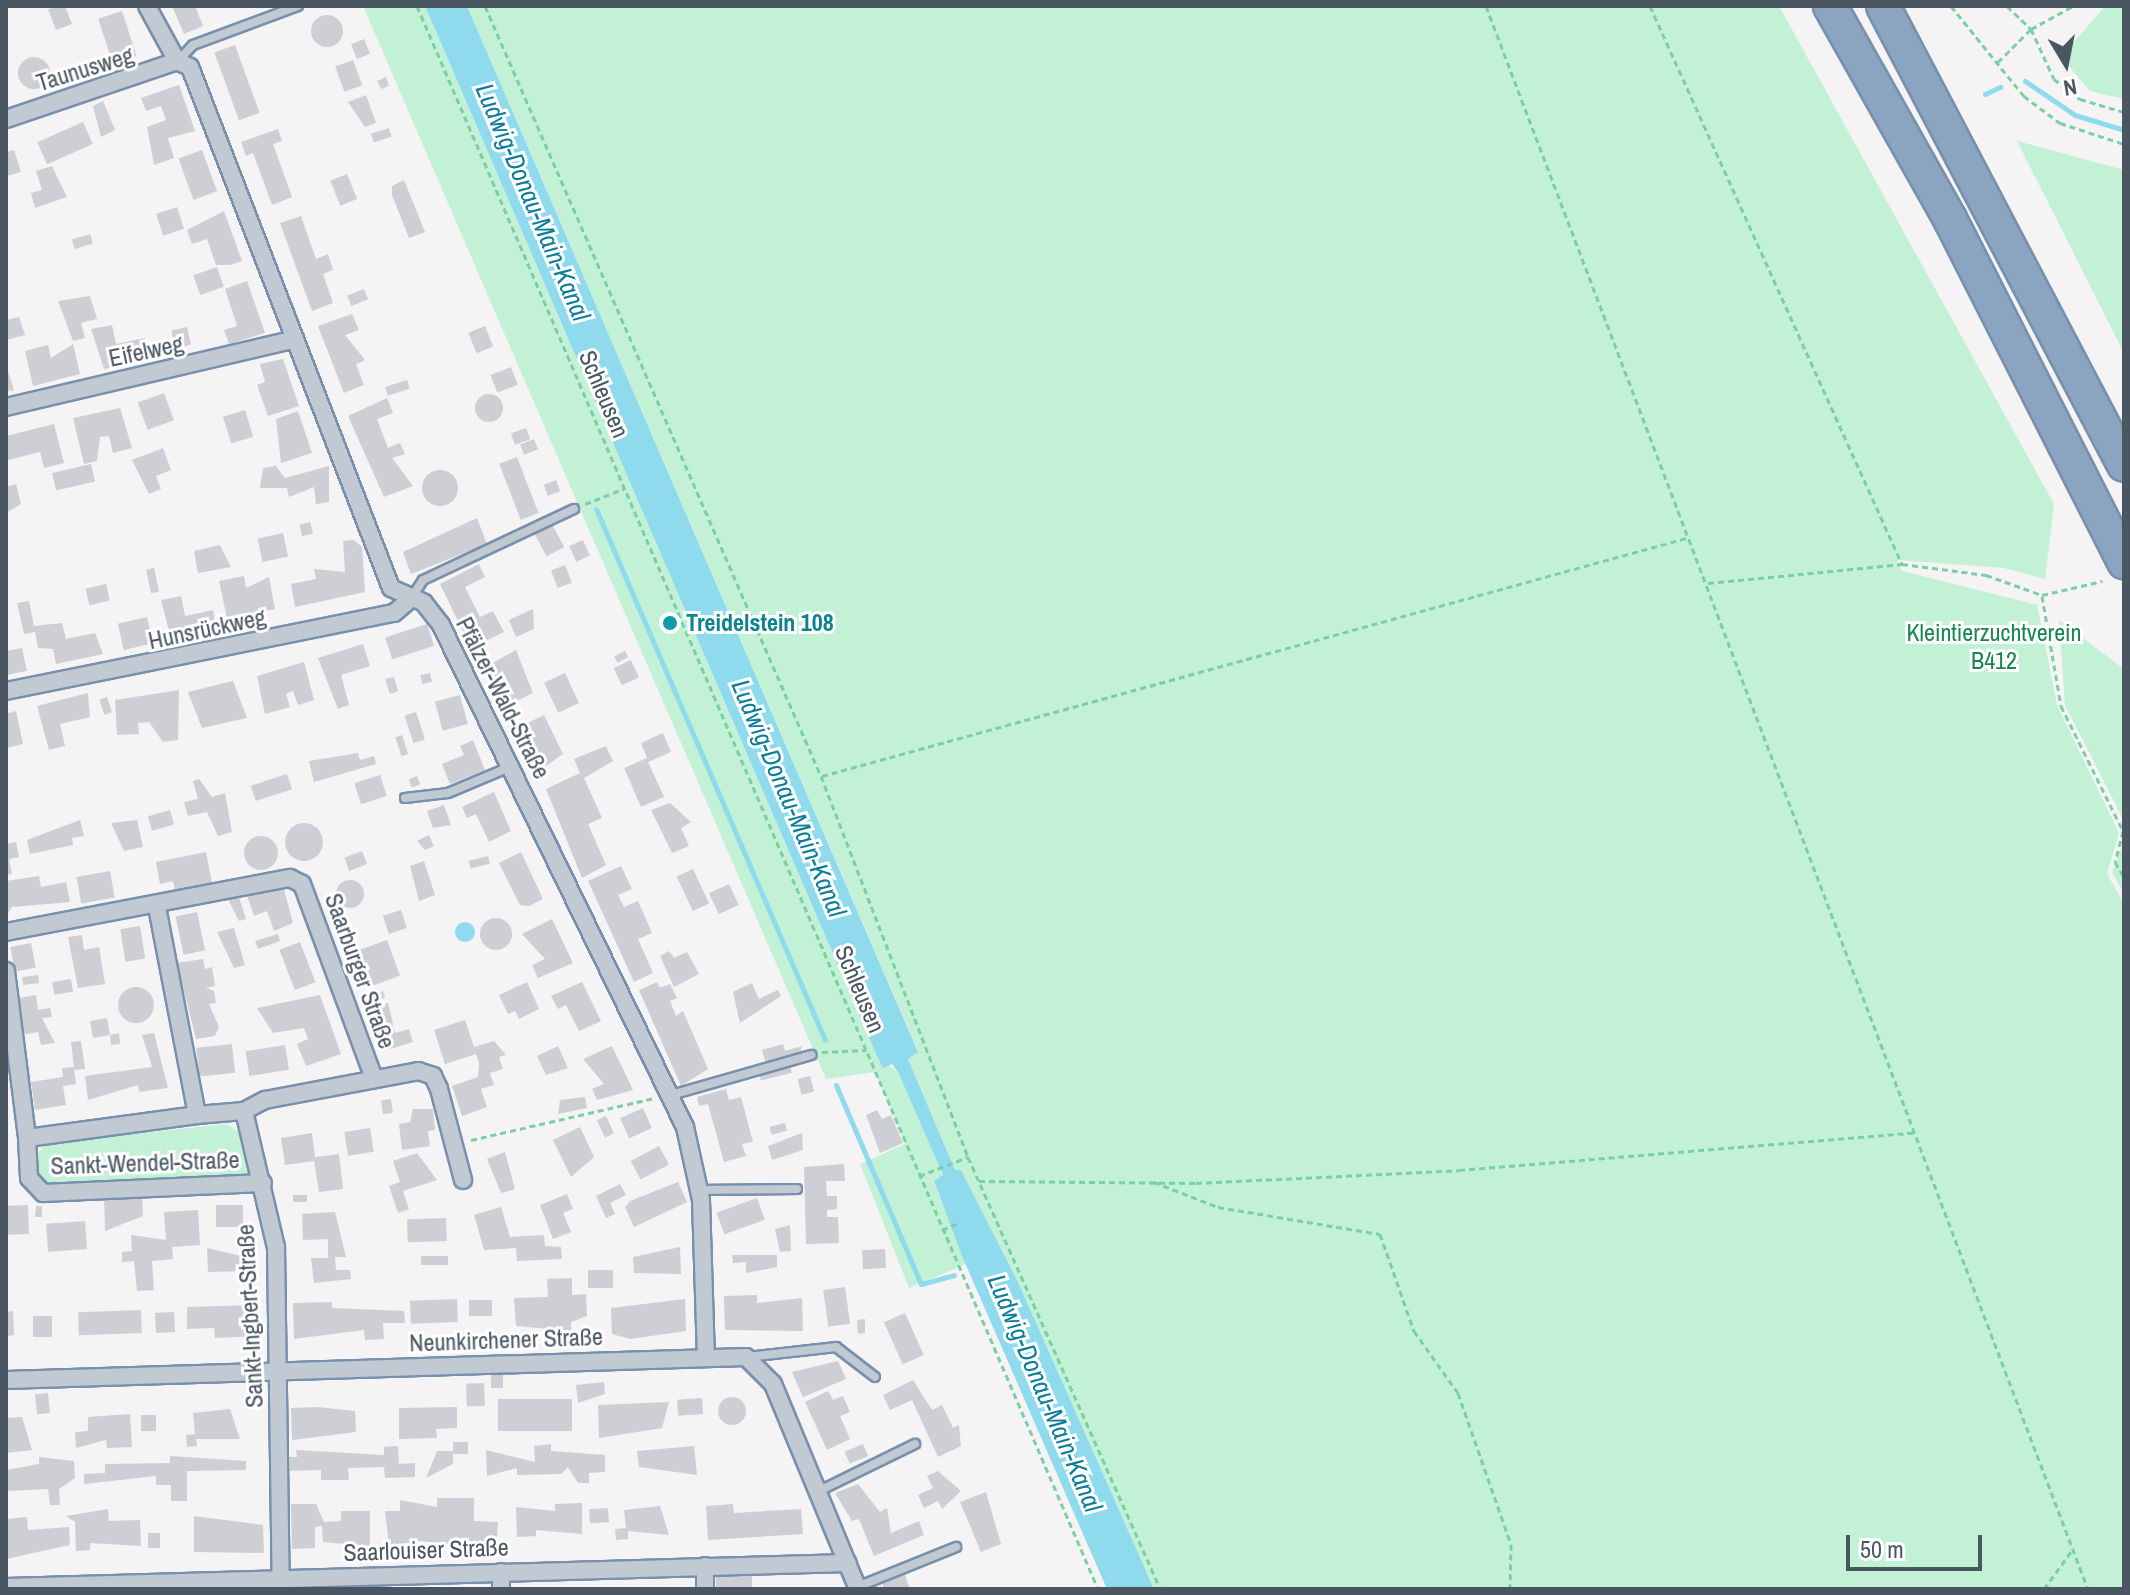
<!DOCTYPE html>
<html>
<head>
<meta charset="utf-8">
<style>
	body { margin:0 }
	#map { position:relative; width:2130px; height:1595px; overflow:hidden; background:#f5f3f3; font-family:"Archivo Narrow",sans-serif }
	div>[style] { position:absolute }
	.green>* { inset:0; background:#c3f1d5 }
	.water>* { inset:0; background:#90daee }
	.round { border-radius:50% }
	.stream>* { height:5px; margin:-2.5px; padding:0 2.5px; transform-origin:2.5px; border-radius:2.5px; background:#90daee }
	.building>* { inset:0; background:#cdcfd5; transform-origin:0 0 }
	.path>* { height:3px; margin-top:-1.5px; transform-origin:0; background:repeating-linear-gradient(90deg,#7ad0a6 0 6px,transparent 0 10px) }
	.roads { filter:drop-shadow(2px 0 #7690ad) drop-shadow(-2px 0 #7690ad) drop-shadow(0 2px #7690ad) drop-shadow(0 -2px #7690ad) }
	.service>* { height:8px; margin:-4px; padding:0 4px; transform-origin:4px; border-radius:4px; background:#c1cad2 }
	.minor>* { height:16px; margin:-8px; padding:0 8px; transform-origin:8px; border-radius:8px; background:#c1cad2 }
	.motorway>* { height:32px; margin:-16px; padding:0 16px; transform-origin:16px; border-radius:16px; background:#8ba5c1 }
	.dots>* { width:22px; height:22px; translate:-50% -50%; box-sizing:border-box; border:4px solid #fff; border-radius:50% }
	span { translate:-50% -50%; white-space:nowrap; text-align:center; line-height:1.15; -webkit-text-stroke:6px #fff; paint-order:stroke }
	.street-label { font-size:24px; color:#4a5661 }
	.culture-label { font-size:24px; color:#0d838f; font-weight:700 }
	.left { translate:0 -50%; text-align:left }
	.park-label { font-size:24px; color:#17864f }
	.water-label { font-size:26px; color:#0c7c9b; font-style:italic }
	.frame { position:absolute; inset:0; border:8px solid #4a5661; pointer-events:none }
	.north { position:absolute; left:2026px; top:24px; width:80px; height:80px; -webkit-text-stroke:6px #fff; paint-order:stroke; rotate:170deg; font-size:22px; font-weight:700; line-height:32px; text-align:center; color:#4a5661 }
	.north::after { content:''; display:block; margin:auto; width:28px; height:36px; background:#4a5661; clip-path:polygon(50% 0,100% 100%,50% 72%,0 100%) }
	.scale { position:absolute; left:1846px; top:1535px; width:136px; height:36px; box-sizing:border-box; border:4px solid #4a5661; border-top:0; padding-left:10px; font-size:24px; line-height:28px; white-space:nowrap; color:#4a5661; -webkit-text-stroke:6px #fff; paint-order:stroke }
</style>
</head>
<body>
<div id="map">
	<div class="green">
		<i style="clip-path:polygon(363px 6px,425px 6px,877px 1056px,898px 1072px,943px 1175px,934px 1182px,966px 1264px,909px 1288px,860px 1164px,905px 1144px,875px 1072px,826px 1079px)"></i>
		<i style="clip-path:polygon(467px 6px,1779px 6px,2054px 504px,2045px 579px,2004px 568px,1897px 560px,1902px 571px,2037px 605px,2057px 705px,2119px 833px,2107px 874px,2124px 904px,2124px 1589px,1154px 1589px,1018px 1282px,961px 1170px,955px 1170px,908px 1059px,918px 1051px)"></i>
		<i style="clip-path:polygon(2105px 6px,2124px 6px,2124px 99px,2090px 91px,2061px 57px)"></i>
		<i style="clip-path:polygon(2017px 141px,2124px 170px,2124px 353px)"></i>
		<i style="clip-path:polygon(2059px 620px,2124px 669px,2124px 821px,2065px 705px)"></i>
		<i style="clip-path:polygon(2124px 842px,2124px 894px,2112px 872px)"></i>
		<i style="clip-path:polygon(226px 1124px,244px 1135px,252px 1171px,245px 1177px,45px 1185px,39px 1179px,35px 1157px,45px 1144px)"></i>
	</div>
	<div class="water">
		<i style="clip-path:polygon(425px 6px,467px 6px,918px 1052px,908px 1059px,955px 1170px,961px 1170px,1018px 1282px,1154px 1589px,1107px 1589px,962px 1256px,934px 1181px,943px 1175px,898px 1072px,892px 1064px,883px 1068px,877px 1056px)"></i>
		<i class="round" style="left:455px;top:922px;width:20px;height:20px"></i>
	</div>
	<div class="stream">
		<i style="left:2025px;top:81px;width:60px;rotate:34.2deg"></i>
		<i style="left:2075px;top:115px;width:51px;rotate:17deg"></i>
		<i style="left:1985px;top:94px;width:17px;rotate:-25deg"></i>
		<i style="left:596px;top:509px;width:578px;rotate:66.67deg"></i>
		<i style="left:836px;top:1085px;width:216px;rotate:66.9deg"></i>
		<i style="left:921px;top:1284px;width:34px;rotate:-15deg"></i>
	</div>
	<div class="building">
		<i style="clip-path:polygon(65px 6px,72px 24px,56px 30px,48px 9px)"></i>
		<i style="clip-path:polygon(172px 6px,195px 6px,203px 26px,184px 34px)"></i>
		<i style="left:122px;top:11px;width:47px;height:25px;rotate:72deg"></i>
		<i class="round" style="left:311px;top:15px;width:32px;height:32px"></i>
		<i style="left:364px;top:39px;width:16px;height:14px;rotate:68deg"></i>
		<i style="left:235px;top:45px;width:72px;height:22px;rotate:70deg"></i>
		<i class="round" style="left:18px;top:57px;width:32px;height:32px"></i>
		<i style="left:353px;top:60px;width:27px;height:19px;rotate:70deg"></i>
		<i style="left:96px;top:61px;width:13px;height:14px;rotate:67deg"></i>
		<i style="clip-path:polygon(386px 77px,389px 86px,381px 89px,377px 81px)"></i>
		<i style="clip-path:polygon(179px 85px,195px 131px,168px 138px,174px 158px,154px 165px,147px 127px,166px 120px,161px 106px,146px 111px,141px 98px)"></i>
		<i style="clip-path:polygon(366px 95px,376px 123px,365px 127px,348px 102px)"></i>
		<i style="clip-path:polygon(103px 101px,115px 130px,101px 137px,93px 106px)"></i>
		<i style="left:83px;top:122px;width:24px;height:50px;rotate:66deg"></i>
		<i style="left:389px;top:128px;width:9px;height:19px;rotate:72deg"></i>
		<i style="clip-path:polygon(278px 129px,282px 141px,273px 144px,292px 197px,272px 205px,253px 153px,246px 156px,241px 142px)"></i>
		<i style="clip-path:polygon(14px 150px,21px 172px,6px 176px,6px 152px)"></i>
		<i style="left:202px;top:150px;width:44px;height:25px;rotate:70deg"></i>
		<i style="clip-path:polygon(52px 166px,67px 197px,35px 208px,31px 193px,42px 190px,36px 171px)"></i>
		<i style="left:347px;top:174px;width:27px;height:18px;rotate:68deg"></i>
		<i style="clip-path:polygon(404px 180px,425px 232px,409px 238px,392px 195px,392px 186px)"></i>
		<i style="left:177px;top:207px;width:23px;height:22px;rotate:72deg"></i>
		<i style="clip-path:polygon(224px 211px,242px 261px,230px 265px,216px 265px,207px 239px,192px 244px,187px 230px)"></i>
		<i style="clip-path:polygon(301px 216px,316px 259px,328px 254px,333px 270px,323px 274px,333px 303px,312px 311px,280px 223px)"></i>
		<i style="left:90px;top:234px;width:10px;height:19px;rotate:73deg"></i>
		<i style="left:217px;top:267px;width:21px;height:25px;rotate:71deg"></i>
		<i style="clip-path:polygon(247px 281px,265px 333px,229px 344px,224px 330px,237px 326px,225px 289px)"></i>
		<i style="left:364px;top:289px;width:11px;height:18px;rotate:68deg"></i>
		<i style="clip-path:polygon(90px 296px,97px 319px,81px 323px,85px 338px,73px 341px,58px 301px)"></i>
		<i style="clip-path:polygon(352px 314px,359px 330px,345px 335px,365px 360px,356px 364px,364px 385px,344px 393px,318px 326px)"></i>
		<i style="clip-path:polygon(19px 317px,25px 335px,6px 340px,6px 320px)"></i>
		<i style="clip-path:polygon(112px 325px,116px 344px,145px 338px,150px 360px,104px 369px,91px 329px)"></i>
		<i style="left:485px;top:326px;width:22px;height:18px;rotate:68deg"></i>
		<i style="left:187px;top:327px;width:18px;height:16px;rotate:77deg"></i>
		<i style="clip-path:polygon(73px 344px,80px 374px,33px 386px,25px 351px,48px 345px,51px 358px)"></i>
		<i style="clip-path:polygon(283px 359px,299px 406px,268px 416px,257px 385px,265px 382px,260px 364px)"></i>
		<i style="clip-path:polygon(6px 365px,14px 390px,6px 392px)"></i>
		<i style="left:511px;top:367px;width:19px;height:22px;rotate:69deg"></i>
		<i style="left:407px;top:380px;width:9px;height:23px;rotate:72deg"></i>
		<i style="left:164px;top:393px;width:29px;height:28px;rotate:70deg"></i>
		<i class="round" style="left:475px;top:394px;width:28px;height:28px"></i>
		<i style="clip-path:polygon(387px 398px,393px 413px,377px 419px,388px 448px,400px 443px,405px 454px,392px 458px,413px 486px,384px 497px,348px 416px)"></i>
		<i style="clip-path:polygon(120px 408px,132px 448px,113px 453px,109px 436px,100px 437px,97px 461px,84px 464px,73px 418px)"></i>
		<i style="left:245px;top:410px;width:28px;height:23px;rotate:73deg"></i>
		<i style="clip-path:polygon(298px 411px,312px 453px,281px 463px,276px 419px)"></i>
		<i style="clip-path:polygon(54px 424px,64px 463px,44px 468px,40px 452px,8px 460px,6px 436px)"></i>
		<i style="left:526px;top:428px;width:12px;height:16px;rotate:70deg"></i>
		<i style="left:534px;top:439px;width:11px;height:15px;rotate:68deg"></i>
		<i style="clip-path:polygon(163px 448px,171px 470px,156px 476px,161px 489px,149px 494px,132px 460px)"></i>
		<i style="left:517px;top:457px;width:60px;height:19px;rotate:69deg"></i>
		<i style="left:91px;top:464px;width:18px;height:40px;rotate:77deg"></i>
		<i style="clip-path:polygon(276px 466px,285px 478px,329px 466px,329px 502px,316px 504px,314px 487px,289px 497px,287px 488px,260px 488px,263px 468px)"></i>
		<i class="round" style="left:422px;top:470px;width:36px;height:36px"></i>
		<i style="left:556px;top:480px;width:12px;height:13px;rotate:70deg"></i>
		<i style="clip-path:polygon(16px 484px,21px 504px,6px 513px,6px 487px)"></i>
		<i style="clip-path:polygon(477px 518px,487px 544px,411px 574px,403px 552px)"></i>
		<i style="left:310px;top:522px;width:12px;height:11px;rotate:76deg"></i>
		<i style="left:552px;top:524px;width:26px;height:20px;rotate:62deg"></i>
		<i style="left:283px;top:533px;width:24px;height:26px;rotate:78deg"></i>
		<i style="clip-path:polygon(354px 540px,362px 547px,365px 592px,295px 607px,291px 584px,316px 579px,314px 569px,345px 572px,343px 541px)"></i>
		<i style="left:583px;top:540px;width:17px;height:15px;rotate:66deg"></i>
		<i style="clip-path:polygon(220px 545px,231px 567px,198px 573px,194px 551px)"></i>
		<i style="clip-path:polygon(479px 564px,485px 577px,465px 587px,480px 617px,493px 611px,504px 632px,471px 648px,440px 584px)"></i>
		<i style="left:565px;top:565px;width:19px;height:15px;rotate:69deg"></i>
		<i style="left:154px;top:568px;width:24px;height:8px;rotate:78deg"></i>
		<i style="clip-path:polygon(244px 576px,246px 588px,269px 577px,275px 609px,227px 618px,219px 581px)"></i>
		<i style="left:106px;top:584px;width:17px;height:21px;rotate:77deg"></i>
		<i style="clip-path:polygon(181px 596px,185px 616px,213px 610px,217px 633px,172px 642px,161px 600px)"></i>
		<i style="clip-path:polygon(29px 601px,34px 626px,62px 623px,66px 639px,95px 633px,103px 654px,56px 664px,53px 649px,38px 648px,35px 632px,24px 634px,17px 603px)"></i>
		<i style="clip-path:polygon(533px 609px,534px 629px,516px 637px,509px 620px)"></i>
		<i style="left:147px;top:617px;width:27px;height:30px;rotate:77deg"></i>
		<i style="left:427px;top:624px;width:23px;height:44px;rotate:72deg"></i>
		<i style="clip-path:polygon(363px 644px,370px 666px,341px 675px,349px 705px,338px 709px,318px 658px)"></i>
		<i style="clip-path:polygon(22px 648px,27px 671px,6px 675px,6px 651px)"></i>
		<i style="clip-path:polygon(516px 650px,533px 693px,500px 709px,482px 669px)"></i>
		<i style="left:625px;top:651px;width:7px;height:12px;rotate:63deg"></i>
		<i style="left:631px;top:660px;width:19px;height:19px;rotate:65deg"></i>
		<i style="clip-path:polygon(304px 662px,314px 700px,298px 705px,293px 691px,286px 694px,290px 707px,265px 714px,257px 676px)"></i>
		<i style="left:430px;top:673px;width:9px;height:10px;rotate:77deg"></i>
		<i style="left:565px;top:673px;width:33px;height:23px;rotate:65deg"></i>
		<i style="clip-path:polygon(394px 677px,398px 691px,390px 694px,385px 679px)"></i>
		<i style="clip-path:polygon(233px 681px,247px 718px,202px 728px,188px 692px)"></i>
		<i style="clip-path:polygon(179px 690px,178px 740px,163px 742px,149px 722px,138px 723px,139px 734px,117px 735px,115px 700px)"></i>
		<i style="clip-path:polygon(88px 693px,90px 717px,60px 724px,65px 746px,49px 750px,37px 706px)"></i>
		<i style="left:460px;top:695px;width:30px;height:26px;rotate:75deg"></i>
		<i style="left:107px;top:697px;width:16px;height:8px;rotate:72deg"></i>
		<i style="clip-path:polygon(16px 711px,23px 744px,6px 748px,6px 714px)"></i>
		<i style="left:416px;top:712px;width:29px;height:12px;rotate:72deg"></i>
		<i style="clip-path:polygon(544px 715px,563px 754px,536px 773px,511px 731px)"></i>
		<i style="clip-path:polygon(663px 733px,671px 752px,648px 762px,664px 797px,641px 807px,624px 768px,647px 758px,641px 743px)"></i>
		<i style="left:402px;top:735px;width:20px;height:7px;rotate:72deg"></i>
		<i style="clip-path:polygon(473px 740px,485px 770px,450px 784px,442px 764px,464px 755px,460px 746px)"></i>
		<i style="clip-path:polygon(606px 746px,613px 761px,584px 778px,602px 818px,588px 824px,606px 865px,582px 878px,546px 789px,580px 773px,574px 759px)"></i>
		<i style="clip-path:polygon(358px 753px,360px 760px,374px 756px,376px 764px,314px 782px,309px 761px)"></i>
		<i style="left:287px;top:774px;width:16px;height:38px;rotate:72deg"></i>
		<i style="left:380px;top:775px;width:22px;height:27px;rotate:72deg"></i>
		<i style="left:417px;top:776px;width:9px;height:9px;rotate:69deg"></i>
		<i style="clip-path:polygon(199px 779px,212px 797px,225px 793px,232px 832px,218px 836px,207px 812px,188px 816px,184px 802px,198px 799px,193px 781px)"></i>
		<i style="clip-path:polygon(494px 792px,511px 831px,489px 842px,476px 814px,467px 818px,462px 807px)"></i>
		<i style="clip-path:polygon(670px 803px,691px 822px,681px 828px,689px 846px,672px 853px,651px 810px)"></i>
		<i style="clip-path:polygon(444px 805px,451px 825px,433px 828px,427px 811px)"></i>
		<i style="left:170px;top:810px;width:15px;height:23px;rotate:74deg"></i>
		<i style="clip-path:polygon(80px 820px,84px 836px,72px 838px,73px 845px,30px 854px,27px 840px)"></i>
		<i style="clip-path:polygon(137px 820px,143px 847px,124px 851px,111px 823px)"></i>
		<i class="round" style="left:285px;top:823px;width:38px;height:38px"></i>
		<i style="clip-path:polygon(429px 835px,434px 846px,425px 850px,417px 841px)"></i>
		<i class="round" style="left:244px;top:836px;width:34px;height:34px"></i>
		<i style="clip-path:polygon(16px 842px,19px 857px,9px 859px,12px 874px,6px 875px,6px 844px)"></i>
		<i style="left:362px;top:851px;width:14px;height:19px;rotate:69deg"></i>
		<i style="clip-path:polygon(206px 852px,212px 883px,175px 890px,173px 881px,160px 884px,156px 862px)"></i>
		<i style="clip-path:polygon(521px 852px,543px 899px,529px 906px,520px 905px,499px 863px)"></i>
		<i style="left:488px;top:856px;width:8px;height:20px;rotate:76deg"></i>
		<i style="clip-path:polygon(424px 861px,435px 895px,419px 901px,410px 866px)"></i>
		<i style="clip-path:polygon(621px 866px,632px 889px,618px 895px,624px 907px,638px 901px,652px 933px,638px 939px,653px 973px,634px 982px,588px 881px)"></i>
		<i style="left:693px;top:869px;width:38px;height:18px;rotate:65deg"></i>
		<i style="left:110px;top:871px;width:27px;height:34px;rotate:80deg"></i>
		<i style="clip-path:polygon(39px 876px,41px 887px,66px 882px,70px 902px,12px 907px,6px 916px,6px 881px)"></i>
		<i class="round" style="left:336px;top:880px;width:28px;height:28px"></i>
		<i style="clip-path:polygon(282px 882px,293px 923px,274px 931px,267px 911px,254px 916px,247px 895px)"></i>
		<i style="left:729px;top:884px;width:23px;height:22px;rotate:65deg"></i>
		<i style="clip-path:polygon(238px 894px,246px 919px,239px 921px,227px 897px)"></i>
		<i style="left:401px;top:910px;width:19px;height:19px;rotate:72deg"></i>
		<i style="left:197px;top:912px;width:39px;height:22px;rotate:78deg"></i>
		<i class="round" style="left:480px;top:918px;width:32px;height:32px"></i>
		<i style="clip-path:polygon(552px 919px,573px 963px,538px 978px,532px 965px,545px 959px,522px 934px)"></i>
		<i style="left:140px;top:926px;width:33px;height:20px;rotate:81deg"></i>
		<i style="clip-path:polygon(234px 928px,245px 965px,234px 968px,217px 932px)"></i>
		<i style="clip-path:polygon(278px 934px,280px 941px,258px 949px,255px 941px)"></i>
		<i style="clip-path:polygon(82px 935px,84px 950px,99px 947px,105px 984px,78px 988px,68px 937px)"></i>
		<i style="left:387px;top:940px;width:38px;height:31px;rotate:70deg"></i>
		<i style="left:300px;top:942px;width:43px;height:22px;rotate:69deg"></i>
		<i style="left:31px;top:943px;width:25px;height:21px;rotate:79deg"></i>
		<i style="clip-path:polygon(669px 951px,674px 958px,687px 952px,699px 974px,674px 987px,660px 956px)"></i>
		<i style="clip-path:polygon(203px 959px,205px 969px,212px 967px,215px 986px,206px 988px,214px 991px,216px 1003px,209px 1004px,219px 1027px,215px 1036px,196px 1039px,177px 963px)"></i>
		<i style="left:38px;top:975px;width:8px;height:16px;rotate:83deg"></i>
		<i style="left:71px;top:979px;width:13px;height:19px;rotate:81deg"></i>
		<i style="clip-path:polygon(527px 982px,539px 1009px,519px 1019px,515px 1011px,508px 1014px,499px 995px)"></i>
		<i style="clip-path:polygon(582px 982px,601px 1021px,579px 1031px,566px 1005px,558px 1009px,551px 996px)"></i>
		<i style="clip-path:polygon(657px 982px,660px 988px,670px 984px,677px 998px,670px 1001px,676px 1016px,683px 1011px,708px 1069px,681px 1086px,639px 990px)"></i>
		<i style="clip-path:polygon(752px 983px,759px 999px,778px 990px,781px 996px,740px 1023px,733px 992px)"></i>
		<i class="round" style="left:118px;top:987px;width:36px;height:36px"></i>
		<i style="clip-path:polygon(383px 991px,385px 998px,368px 1004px,365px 996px)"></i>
		<i style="clip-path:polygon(36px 995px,38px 1010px,50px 1008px,52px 1017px,42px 1018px,55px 1043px,41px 1045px,38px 1032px,21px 1035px,14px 999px)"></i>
		<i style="clip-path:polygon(320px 995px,341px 1054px,306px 1066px,297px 1044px,308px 1039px,304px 1028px,273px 1033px,257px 1008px)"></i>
		<i style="clip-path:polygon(388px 1003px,395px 1033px,409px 1029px,413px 1042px,384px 1051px,368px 1009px)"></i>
		<i style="clip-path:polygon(107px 1018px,110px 1035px,119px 1033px,120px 1044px,111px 1045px,110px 1035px,93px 1038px,90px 1021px)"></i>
		<i style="clip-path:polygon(465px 1020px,474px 1047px,494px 1041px,506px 1055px,499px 1057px,503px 1069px,490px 1073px,494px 1085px,481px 1089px,487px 1107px,462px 1116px,452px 1086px,478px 1077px,479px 1064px,476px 1054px,445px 1064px,434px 1030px)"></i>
		<i style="clip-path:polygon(154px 1033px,168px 1088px,139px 1092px,138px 1085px,88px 1100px,85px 1076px,152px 1067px,142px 1035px)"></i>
		<i style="clip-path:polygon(81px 1041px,85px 1069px,74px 1070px,76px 1084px,63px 1086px,66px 1105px,35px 1110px,31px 1082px,63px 1077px,62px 1068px,74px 1067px,71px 1042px)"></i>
		<i style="left:232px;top:1044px;width:29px;height:36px;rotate:84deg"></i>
		<i style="clip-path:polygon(783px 1044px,785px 1051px,802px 1046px,800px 1055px,766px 1064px,762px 1050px)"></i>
		<i style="left:285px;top:1045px;width:25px;height:40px;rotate:81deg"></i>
		<i style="clip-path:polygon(558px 1046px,568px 1068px,546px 1075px,537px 1056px)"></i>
		<i style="clip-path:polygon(612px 1046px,633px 1090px,597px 1100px,592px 1089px,604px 1084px,583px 1059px)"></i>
		<i style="left:790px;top:1065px;width:8px;height:32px;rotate:76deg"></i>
		<i style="left:810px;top:1076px;width:16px;height:13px;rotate:75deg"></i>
		<i style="clip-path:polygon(726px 1089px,729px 1100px,741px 1097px,753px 1142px,742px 1144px,746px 1156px,724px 1162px,708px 1104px,699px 1106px,697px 1097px)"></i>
		<i style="clip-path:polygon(585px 1097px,587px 1108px,558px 1114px,560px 1100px)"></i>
		<i style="left:391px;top:1099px;width:14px;height:10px;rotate:82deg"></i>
		<i style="left:643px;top:1108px;width:22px;height:25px;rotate:66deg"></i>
		<i style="clip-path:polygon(413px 1109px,433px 1109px,435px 1130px,428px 1131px,430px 1146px,402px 1150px,399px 1124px,410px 1122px)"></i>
		<i style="clip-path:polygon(877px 1110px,882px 1119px,891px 1115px,903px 1143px,880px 1153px,866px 1115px)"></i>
		<i style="left:606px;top:1116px;width:19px;height:10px;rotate:65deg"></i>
		<i style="left:785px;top:1123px;width:8px;height:16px;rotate:76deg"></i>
		<i style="clip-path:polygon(580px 1127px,594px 1157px,571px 1177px,553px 1140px)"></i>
		<i style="left:370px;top:1128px;width:24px;height:26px;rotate:81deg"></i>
		<i style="clip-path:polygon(312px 1133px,315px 1157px,339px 1154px,343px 1189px,319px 1192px,314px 1161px,285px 1165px,281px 1138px)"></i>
		<i style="clip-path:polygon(802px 1133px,803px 1150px,772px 1160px,768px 1146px)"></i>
		<i style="left:659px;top:1146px;width:21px;height:32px;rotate:62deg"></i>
		<i style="clip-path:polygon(505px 1152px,515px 1189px,501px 1193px,487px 1159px)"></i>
		<i style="clip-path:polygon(417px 1153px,437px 1180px,403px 1191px,409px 1209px,398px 1213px,389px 1186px,400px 1182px,393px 1161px)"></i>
		<i style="clip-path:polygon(844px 1164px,845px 1181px,826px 1181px,827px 1196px,837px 1196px,837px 1209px,827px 1210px,827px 1217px,838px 1217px,839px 1243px,806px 1244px,804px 1167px)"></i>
		<i style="clip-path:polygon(678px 1182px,687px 1202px,634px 1227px,625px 1207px,630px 1201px)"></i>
		<i style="clip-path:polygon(620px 1184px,626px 1195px,610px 1203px,615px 1214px,606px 1218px,596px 1196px)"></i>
		<i style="clip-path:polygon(567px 1194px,573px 1209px,563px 1213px,571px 1232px,553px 1239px,540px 1205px)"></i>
		<i style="clip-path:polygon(142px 1195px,143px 1216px,105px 1231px,104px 1196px)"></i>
		<i style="left:307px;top:1195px;width:7px;height:14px;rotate:90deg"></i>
		<i style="left:757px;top:1198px;width:23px;height:43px;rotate:70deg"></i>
		<i style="left:28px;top:1205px;width:29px;height:22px;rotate:88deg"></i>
		<i style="left:243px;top:1205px;width:22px;height:27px;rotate:90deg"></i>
		<i style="clip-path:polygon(36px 1206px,42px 1206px,42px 1217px,35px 1217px)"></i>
		<i style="clip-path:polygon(501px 1207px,510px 1237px,544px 1235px,545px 1246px,561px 1247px,562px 1259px,517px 1261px,516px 1248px,484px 1250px,474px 1215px)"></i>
		<i style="clip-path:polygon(198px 1210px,200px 1245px,172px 1247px,173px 1259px,152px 1261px,154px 1290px,137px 1291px,134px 1261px,122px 1262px,122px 1252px,132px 1251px,131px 1235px,166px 1240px,164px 1212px)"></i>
		<i style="clip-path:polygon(335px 1212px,346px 1257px,335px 1257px,336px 1270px,350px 1270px,351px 1279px,314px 1283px,311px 1258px,328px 1258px,328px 1239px,303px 1240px,302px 1214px)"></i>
		<i style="left:446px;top:1218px;width:23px;height:39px;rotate:88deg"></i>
		<i style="left:85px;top:1221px;width:28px;height:39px;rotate:86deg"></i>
		<i style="clip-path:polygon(790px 1225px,791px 1251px,780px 1252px,775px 1229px)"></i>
		<i style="clip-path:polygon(680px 1247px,681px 1274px,634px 1273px,633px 1257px)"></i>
		<i style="clip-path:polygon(207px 1248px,246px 1257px,246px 1271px,208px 1272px)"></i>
		<i style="left:885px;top:1249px;width:19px;height:23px;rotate:87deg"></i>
		<i style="clip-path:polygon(732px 1255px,777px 1255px,777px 1267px,746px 1273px,746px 1262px,733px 1263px)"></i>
		<i style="left:421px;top:1256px;width:27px;height:9px"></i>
		<i style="left:588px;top:1270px;width:25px;height:18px"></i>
		<i style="clip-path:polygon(572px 1278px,572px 1295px,586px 1294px,587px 1316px,571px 1322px,571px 1331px,516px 1326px,514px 1298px,548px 1297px,547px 1279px)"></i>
		<i style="left:845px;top:1287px;width:37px;height:22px;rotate:82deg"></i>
		<i style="clip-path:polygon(757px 1295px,757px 1303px,802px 1298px,803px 1331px,725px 1330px,724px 1296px)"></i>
		<i style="left:457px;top:1299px;width:23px;height:47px;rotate:88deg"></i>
		<i style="clip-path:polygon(685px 1299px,686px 1331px,630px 1339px,612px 1334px,611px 1308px)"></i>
		<i style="left:469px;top:1300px;width:23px;height:16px"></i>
		<i style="clip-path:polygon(332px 1302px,332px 1308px,404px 1311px,405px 1323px,383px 1323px,384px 1339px,365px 1340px,364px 1330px,294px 1339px,293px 1303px)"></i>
		<i style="clip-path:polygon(255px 1305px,256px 1336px,215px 1338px,214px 1328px,187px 1329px,187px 1307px)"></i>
		<i style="left:141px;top:1310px;width:23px;height:63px;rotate:88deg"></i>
		<i style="clip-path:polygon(13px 1311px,14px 1335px,6px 1336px,6px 1312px)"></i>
		<i style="left:174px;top:1312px;width:20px;height:19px;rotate:87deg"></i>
		<i style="left:905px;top:1313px;width:46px;height:23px;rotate:66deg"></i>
		<i style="left:52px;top:1316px;width:21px;height:19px;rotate:90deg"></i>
		<i style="clip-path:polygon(865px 1319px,865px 1333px,858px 1334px,857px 1320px)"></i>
		<i style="clip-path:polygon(838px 1361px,846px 1379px,803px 1397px,792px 1372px)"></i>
		<i style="left:491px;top:1371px;width:12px;height:17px"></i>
		<i style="clip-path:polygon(913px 1380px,932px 1410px,942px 1405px,953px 1428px,959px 1425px,961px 1446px,938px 1457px,912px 1400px,890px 1410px,883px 1395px)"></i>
		<i style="clip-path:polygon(604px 1382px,605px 1394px,578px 1403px,576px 1385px)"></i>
		<i style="left:484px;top:1383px;width:23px;height:18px;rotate:88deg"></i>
		<i style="clip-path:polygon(828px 1391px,833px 1400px,843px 1396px,850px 1412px,840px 1416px,850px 1439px,827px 1450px,805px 1402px)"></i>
		<i style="left:48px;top:1393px;width:20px;height:13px;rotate:84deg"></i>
		<i class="round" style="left:718px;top:1397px;width:28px;height:28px"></i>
		<i style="left:702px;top:1398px;width:16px;height:25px;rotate:86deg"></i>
		<i style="left:572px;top:1399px;width:32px;height:74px;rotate:90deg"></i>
		<i style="clip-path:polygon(669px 1402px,662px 1428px,599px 1438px,598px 1405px)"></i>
		<i style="clip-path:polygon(317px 1407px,355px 1411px,356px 1432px,292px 1440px,291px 1408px)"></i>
		<i style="clip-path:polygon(457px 1407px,457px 1428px,436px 1429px,437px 1438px,399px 1439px,399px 1408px)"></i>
		<i style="clip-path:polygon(230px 1409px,240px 1439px,196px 1439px,197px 1446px,187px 1447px,186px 1435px,195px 1434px,193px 1413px)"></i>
		<i style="clip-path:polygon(130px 1414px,132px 1447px,107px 1448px,106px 1440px,76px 1448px,75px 1432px,88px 1431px,88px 1417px)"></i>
		<i style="left:141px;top:1415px;width:15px;height:16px"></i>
		<i style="clip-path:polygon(22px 1417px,32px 1450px,6px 1453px,6px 1418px)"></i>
		<i style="left:453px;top:1442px;width:15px;height:12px"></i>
		<i style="clip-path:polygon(551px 1444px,551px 1451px,605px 1455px,605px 1472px,589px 1473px,589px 1483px,578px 1483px,568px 1467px,561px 1474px,517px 1475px,517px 1468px,487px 1476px,486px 1450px,535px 1462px,534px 1446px)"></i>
		<i style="left:863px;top:1444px;width:13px;height:20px;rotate:67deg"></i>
		<i style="clip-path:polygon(398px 1446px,399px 1464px,415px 1463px,415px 1477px,385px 1478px,384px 1467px,348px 1468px,349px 1480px,321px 1480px,321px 1470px,284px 1471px,283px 1457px,297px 1457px,296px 1450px,384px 1455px,384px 1447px)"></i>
		<i style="clip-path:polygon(694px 1446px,697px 1475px,639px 1467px,637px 1451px)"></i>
		<i style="clip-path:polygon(437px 1451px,453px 1451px,453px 1464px,426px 1478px)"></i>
		<i style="clip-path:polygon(170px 1456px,246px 1461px,246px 1470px,187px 1471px,187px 1501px,171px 1501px,171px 1485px,156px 1485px,156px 1476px,84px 1484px,84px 1474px,105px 1473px,105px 1464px,170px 1463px)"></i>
		<i style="clip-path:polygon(39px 1457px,74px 1461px,75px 1478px,59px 1489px,60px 1505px,50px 1505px,48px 1489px,8px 1491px,7px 1470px,39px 1464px)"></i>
		<i style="clip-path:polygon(938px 1471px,961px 1491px,942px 1509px,938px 1501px,924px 1508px,918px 1495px,933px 1488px,927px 1476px)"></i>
		<i style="clip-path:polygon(858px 1484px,880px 1512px,887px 1508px,891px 1533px,919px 1521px,924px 1535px,874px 1556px,859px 1519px,852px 1521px,835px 1493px)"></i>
		<i style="clip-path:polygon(986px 1492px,1001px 1544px,981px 1552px,960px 1502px)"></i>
		<i style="clip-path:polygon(437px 1498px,474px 1498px,474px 1521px,498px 1522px,497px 1537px,487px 1537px,487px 1548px,410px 1540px,402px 1555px,390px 1554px,385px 1511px,400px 1511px,400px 1500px,437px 1507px)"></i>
		<i style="clip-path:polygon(582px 1503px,582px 1534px,536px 1530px,536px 1536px,517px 1537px,516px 1507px,555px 1511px,555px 1504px)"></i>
		<i style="clip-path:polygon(291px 1504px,316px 1504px,324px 1522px,341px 1521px,341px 1511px,370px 1511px,370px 1546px,323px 1542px,322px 1526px,315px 1527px,315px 1548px,292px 1549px)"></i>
		<i style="clip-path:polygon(733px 1504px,734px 1513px,801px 1509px,803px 1534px,708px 1540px,706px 1506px)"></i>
		<i style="clip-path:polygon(660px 1506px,669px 1535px,628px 1531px,628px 1539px,616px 1540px,615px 1529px,626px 1528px,624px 1510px)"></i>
		<i style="left:608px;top:1508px;width:14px;height:19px;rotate:86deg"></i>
		<i style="clip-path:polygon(108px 1509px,109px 1521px,140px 1520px,141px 1546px,90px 1543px,90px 1550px,76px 1551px,75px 1522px,66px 1516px)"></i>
		<i style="clip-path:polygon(194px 1516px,263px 1525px,264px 1553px,194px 1552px)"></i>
		<i style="clip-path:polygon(27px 1517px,28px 1530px,69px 1527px,70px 1545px,6px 1559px,6px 1519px)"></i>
		<i style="left:160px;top:1533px;width:15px;height:12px;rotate:90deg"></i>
		<i style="clip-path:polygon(905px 1575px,910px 1589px,884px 1589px,882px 1583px)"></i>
		<i style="left:752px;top:1576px;width:13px;height:36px;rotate:90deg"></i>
	</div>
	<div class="path">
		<i style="left:417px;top:6px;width:1723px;rotate:66.72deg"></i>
		<i style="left:485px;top:6px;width:840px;rotate:66.43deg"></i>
		<i style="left:821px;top:776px;width:408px;rotate:68.9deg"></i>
		<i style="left:968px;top:1157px;width:473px;rotate:66deg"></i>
		<i style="left:1486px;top:6px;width:1694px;rotate:69.18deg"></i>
		<i style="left:1650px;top:6px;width:612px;rotate:65.7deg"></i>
		<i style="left:1951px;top:6px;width:116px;rotate:51deg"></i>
		<i style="left:2024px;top:96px;width:45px;rotate:36.9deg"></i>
		<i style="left:2060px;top:123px;width:67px;rotate:18.2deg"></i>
		<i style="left:2007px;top:6px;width:33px;rotate:44deg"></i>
		<i style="left:2031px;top:29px;width:55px;rotate:65.3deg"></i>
		<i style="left:2054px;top:79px;width:33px;rotate:38deg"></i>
		<i style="left:2080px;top:99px;width:46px;rotate:16.5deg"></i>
		<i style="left:1998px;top:62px;width:47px;rotate:-45deg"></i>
		<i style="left:2031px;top:29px;width:48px;rotate:-28.7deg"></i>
		<i style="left:585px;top:504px;width:43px;rotate:-21.8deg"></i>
		<i style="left:1708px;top:583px;width:195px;rotate:-5.6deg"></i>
		<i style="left:1902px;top:564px;width:85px;rotate:7.5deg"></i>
		<i style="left:1986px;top:575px;width:59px;rotate:19.7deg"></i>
		<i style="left:2042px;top:595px;width:62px;rotate:-13.1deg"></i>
		<i style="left:2042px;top:596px;width:112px;rotate:80.2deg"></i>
		<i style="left:2061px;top:706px;width:140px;rotate:63.6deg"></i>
		<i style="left:2123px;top:831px;width:32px;rotate:104deg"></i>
		<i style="left:2115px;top:862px;width:17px;rotate:59deg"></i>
		<i style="left:822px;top:776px;width:900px;rotate:-15.39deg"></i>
		<i style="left:822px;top:1052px;width:44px;rotate:-2.6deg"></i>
		<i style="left:471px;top:1140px;width:188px;rotate:-12.9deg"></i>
		<i style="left:919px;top:1176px;width:53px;rotate:-21.2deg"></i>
		<i style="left:979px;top:1181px;width:217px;rotate:0.5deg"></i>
		<i style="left:1196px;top:1183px;width:263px;rotate:-2.8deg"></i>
		<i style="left:1459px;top:1170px;width:460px;rotate:-4.7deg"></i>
		<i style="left:1154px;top:1182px;width:69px;rotate:21.3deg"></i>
		<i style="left:1218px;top:1207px;width:164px;rotate:9.5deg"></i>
		<i style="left:1380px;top:1234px;width:103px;rotate:70.7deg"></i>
		<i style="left:1414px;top:1331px;width:76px;rotate:54.6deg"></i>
		<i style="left:1458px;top:1393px;width:160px;rotate:70.7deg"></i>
		<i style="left:1511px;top:1544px;width:45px;rotate:91.3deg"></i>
		<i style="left:942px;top:1230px;width:17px;rotate:-24deg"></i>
		<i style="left:2044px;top:1589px;width:48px;rotate:-54.3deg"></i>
	</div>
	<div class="roads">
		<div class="service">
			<i style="left:178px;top:61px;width:22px;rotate:-47deg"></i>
			<i style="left:193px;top:45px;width:112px;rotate:-20.4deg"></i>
			<i style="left:412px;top:597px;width:20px;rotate:-57deg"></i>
			<i style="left:423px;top:580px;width:167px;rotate:-25.2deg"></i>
			<i style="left:405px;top:798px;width:43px;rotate:-6.6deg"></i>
			<i style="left:448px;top:793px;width:67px;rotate:-22.8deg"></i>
			<i style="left:671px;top:1095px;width:146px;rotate:-15.9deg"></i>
			<i style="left:700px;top:1190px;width:97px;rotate:-0.6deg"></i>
			<i style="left:747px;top:1357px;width:90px;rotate:-6.4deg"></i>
			<i style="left:836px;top:1347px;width:49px;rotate:37.6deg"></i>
			<i style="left:819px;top:1491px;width:107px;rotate:-26.1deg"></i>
			<i style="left:857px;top:1587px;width:107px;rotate:-22deg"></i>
		</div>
		<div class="minor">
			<i style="left:147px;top:6px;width:63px;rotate:61.4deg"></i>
			<i style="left:177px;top:61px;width:14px;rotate:25deg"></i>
			<i style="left:190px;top:67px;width:558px;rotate:68.9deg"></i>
			<i style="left:391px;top:588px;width:36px;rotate:24deg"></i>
			<i style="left:424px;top:603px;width:28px;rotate:52deg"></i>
			<i style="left:441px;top:625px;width:558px;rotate:64.08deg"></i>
			<i style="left:685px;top:1127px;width:75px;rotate:77.6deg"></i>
			<i style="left:701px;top:1200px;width:157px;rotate:88.2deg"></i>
			<i style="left:6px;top:119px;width:181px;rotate:-18.7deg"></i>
			<i style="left:6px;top:407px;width:297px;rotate:-13.2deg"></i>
			<i style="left:6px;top:691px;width:396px;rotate:-11.4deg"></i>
			<i style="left:394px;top:613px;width:23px;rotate:-40deg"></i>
			<i style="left:157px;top:907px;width:212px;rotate:79.1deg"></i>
			<i style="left:197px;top:1115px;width:47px;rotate:-4.9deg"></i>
			<i style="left:244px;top:1111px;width:140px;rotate:76.8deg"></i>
			<i style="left:276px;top:1247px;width:340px;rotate:89.2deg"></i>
			<i style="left:6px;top:932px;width:289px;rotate:-10.8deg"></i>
			<i style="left:290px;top:878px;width:13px;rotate:27deg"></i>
			<i style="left:302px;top:884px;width:208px;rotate:69.7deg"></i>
			<i style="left:6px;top:971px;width:168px;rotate:82.8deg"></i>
			<i style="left:27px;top:1138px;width:172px;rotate:-7.7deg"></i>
			<i style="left:244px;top:1111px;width:24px;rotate:-28deg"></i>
			<i style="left:265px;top:1100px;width:156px;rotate:-10.7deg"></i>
			<i style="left:418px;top:1071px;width:16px;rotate:18deg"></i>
			<i style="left:433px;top:1076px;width:14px;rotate:65deg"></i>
			<i style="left:439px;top:1089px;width:94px;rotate:75.2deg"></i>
			<i style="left:27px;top:1138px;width:40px;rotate:87.1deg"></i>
			<i style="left:29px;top:1178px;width:21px;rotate:47deg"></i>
			<i style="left:43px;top:1193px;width:220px;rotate:-2.6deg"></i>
			<i style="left:6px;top:1380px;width:740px;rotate:-1.78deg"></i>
			<i style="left:746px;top:1357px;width:38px;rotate:45deg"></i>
			<i style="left:773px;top:1384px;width:222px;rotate:67.5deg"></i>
			<i style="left:705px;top:1566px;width:23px;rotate:90deg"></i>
			<i style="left:6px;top:1587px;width:842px;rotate:-1.63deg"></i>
			<i style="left:501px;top:1589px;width:17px;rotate:-90deg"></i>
		</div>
		<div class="motorway">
			<i style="left:1830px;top:6px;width:244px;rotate:60.6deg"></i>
			<i style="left:1950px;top:219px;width:385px;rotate:63.1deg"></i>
			<i style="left:1883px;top:6px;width:518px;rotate:62.3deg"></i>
		</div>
	</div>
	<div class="dots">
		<i style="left:670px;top:623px;background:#0f9aa8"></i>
	</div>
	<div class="street-label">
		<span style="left:85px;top:69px;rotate:-17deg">Taunusweg</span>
		<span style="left:146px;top:351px;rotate:-12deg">Eifelweg</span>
		<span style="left:604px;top:394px;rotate:67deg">Schleusen</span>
		<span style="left:207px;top:629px;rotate:-12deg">Hunsrückweg</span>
		<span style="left:503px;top:698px;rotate:63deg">Pfälzer-Wald-Straße</span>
		<span style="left:360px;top:971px;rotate:70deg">Saarburger Straße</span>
		<span style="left:860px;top:989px;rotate:67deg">Schleusen</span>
		<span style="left:145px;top:1163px;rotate:-2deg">Sankt-Wendel-Straße</span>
		<span style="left:250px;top:1316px;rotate:-93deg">Sankt-Ingbert-Straße</span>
		<span style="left:506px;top:1340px;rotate:-2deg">Neunkirchener Straße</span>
		<span style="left:426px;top:1550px;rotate:-2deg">Saarlouiser Straße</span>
	</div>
	<div class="culture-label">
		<span class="left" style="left:686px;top:623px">Treidelstein 108</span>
	</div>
	<div class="park-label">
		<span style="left:1994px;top:647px">Kleintierzuchtverein<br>B412</span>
	</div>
	<div class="water-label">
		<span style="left:533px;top:202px;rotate:67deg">Ludwig-Donau-Main-Kanal</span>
		<span style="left:789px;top:798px;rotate:67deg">Ludwig-Donau-Main-Kanal</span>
		<span style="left:1045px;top:1393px;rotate:67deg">Ludwig-Donau-Main-Kanal</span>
	</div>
	<div class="frame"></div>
	<div class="north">N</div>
	<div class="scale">50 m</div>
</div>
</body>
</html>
